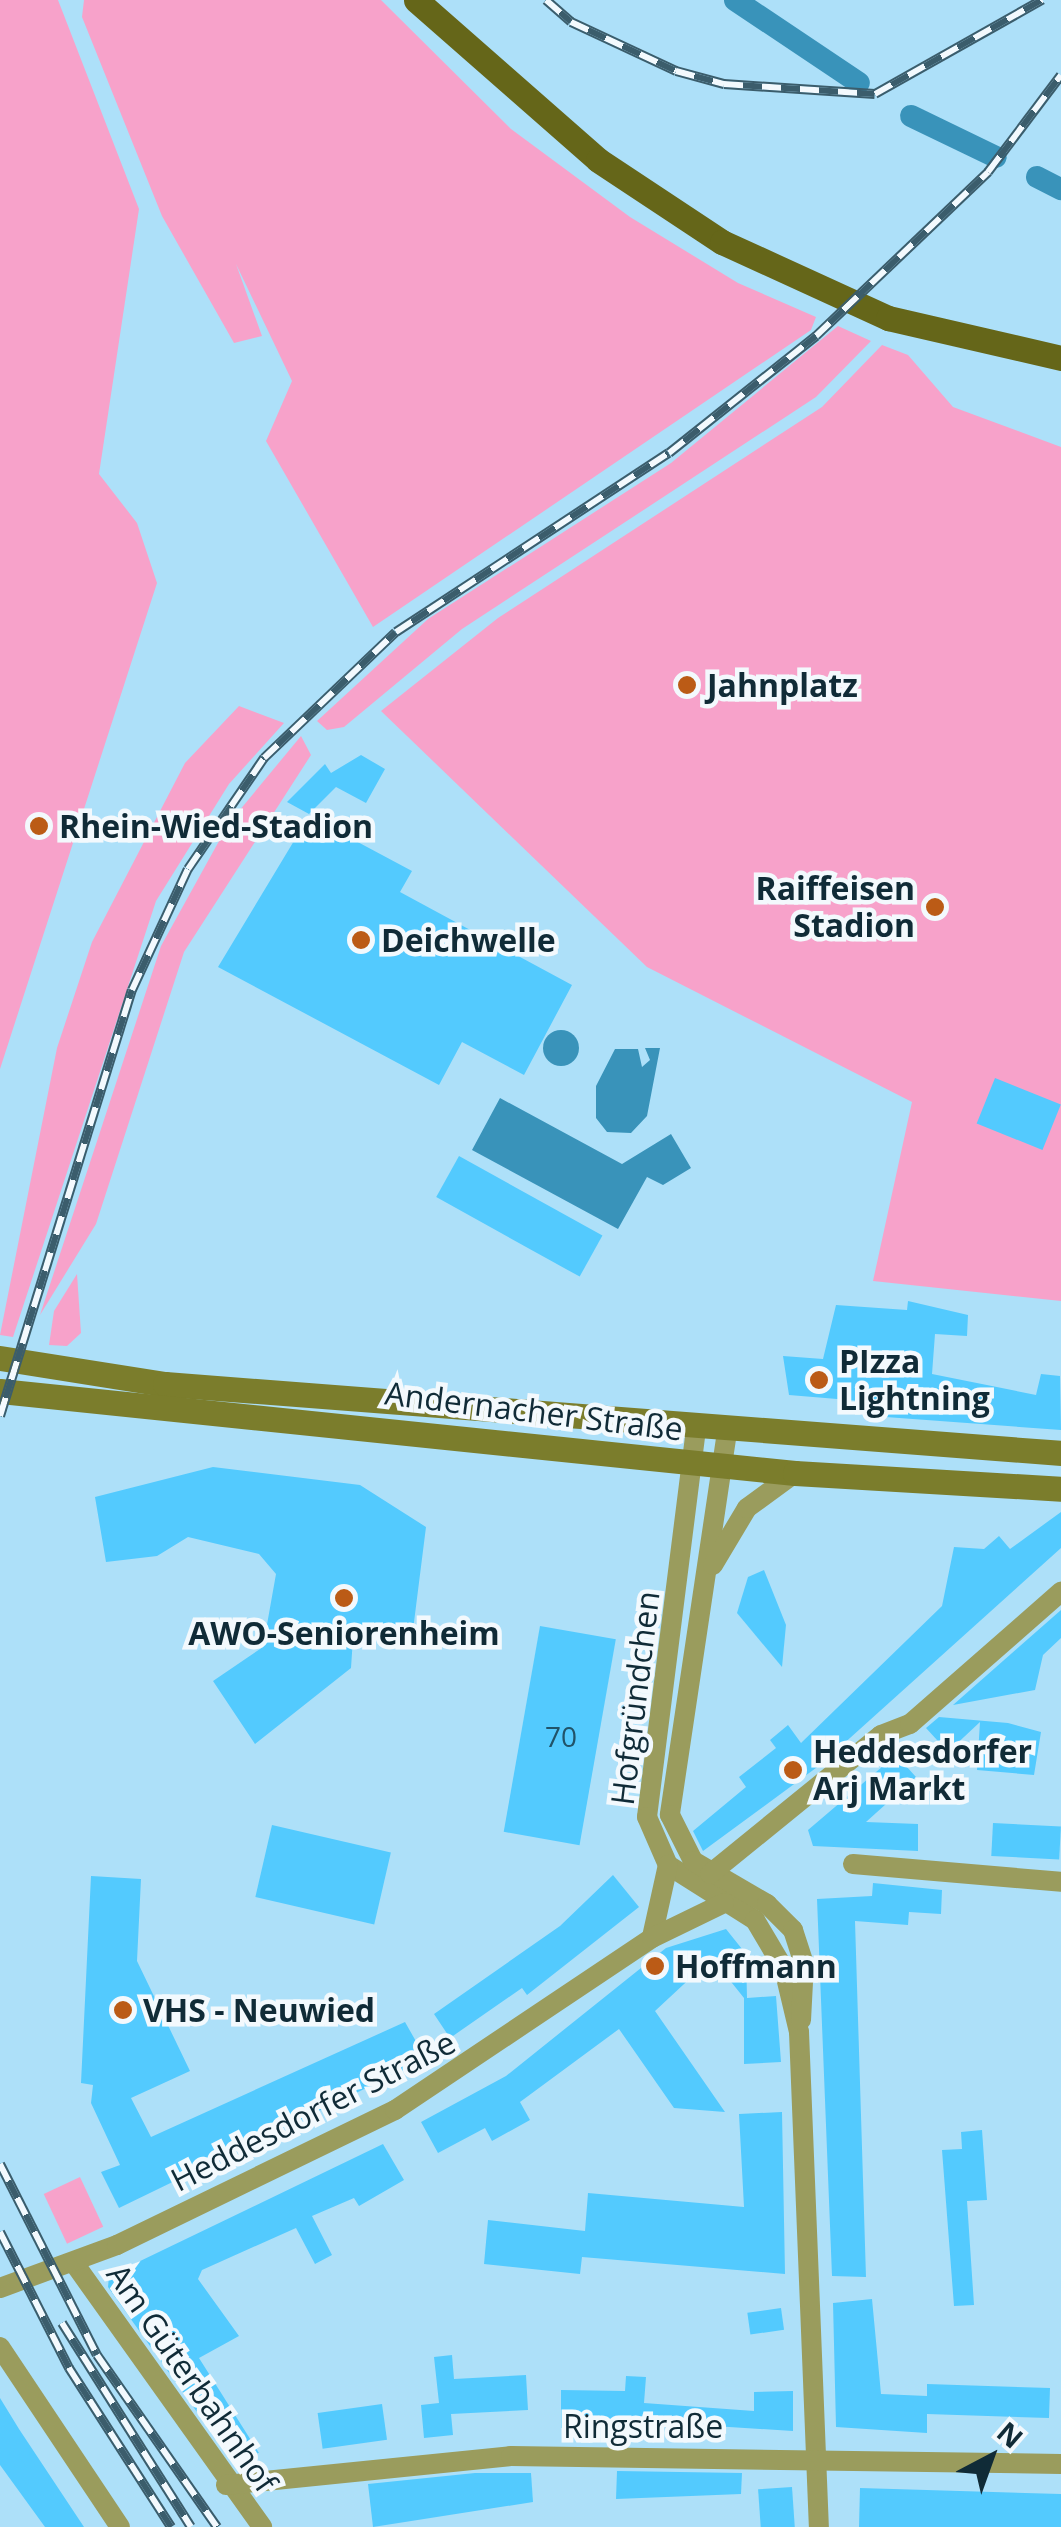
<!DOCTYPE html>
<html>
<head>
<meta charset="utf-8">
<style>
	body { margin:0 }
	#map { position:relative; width:1061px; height:2527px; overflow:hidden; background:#ade0f9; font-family:"Open Sans",sans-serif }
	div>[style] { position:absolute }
	.green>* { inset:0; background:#f7a2ca; transform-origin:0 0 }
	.water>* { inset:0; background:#3993ba }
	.round { border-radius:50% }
	.canal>* { height:22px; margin:-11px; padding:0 11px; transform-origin:11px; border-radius:11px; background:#3993ba }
	.building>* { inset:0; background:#53cafe; transform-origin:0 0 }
	.street>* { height:20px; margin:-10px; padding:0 10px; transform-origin:10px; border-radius:10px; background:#9a9c5d }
	.secondary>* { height:25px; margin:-12.5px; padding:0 12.5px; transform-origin:12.5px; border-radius:12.5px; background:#7b7d2c }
	.primary>* { height:25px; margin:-12.5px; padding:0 12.5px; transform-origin:12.5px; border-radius:12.5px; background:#656619 }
	.rail>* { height:10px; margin-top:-5px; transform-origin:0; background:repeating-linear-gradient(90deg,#f3f9fd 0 19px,#3b5d6c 0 38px); box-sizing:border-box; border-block:2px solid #3b5d6c }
	.dots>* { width:28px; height:28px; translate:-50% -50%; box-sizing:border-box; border:5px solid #f3f9fd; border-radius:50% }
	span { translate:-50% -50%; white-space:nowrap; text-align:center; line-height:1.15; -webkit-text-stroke:9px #f3f9fd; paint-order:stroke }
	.number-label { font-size:28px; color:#215369 }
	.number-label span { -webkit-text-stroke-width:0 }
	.poi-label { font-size:32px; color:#102b37; font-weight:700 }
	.left { translate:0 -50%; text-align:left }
	.right { translate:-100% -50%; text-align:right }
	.street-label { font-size:32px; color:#102b37 }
	.north { position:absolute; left:941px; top:2407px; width:100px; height:100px; -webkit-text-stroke:8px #f3f9fd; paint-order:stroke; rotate:41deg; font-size:28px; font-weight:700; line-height:40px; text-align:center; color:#102b37 }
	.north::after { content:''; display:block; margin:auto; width:35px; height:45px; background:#102b37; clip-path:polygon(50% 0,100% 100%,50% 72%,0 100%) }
</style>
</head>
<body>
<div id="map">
	<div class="green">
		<i style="clip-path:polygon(0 0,58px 0,139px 209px,99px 474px,137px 523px,157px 583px,0 1069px)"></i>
		<i style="clip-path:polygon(84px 0,381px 0,511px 129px,630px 217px,738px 283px,816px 317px,811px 330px,373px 627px,266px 441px,292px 381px,236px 264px,262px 336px,234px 343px,162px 216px,82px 17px)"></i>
		<i style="clip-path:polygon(838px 326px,871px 341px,816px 397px,462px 629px,344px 727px,327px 730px,317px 721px,428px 619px,671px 463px)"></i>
		<i style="clip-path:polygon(882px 345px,908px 355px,953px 407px,1061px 447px,1061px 1301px,873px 1281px,912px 1102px,647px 967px,381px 711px,498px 618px,822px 407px)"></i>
		<i style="clip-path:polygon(239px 706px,284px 723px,229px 784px,156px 901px,13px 1337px,0 1335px,57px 1048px,92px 942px,185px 763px)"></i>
		<i style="clip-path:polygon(301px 736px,311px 755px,184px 952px,96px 1224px,40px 1315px,161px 946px,229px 823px)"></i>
		<i style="clip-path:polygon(77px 1274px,81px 1333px,67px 1346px,49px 1345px,54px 1311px)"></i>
		<i style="left:80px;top:2177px;width:55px;height:40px;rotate:65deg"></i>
	</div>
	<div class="water">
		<i class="round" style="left:543px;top:1030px;width:36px;height:36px"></i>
		<i style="clip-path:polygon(645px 1048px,660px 1048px,647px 1116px,631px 1133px,607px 1132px,596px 1118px,596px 1086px,615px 1049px,638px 1049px,642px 1067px,650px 1060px)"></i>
		<i style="clip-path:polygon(500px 1098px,622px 1164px,671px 1134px,691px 1168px,663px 1185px,647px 1177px,618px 1229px,472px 1150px)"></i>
	</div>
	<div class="canal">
		<i style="left:735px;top:0;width:149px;rotate:33.8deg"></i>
		<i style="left:911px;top:116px;width:94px;rotate:25.8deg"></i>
		<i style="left:1037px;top:177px;width:27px;rotate:27deg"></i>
	</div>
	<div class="building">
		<i style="clip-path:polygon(361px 755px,385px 769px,366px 803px,336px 787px,309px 814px,287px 802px,325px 764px,331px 773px)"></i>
		<i style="clip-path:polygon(309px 816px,412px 871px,400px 892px,572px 985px,524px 1075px,462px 1042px,439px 1085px,218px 967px)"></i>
		<i style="left:995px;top:1078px;width:71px;height:49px;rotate:22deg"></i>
		<i style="left:459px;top:1156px;width:164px;height:47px;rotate:29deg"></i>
		<i style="clip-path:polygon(908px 1301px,968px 1315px,967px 1336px,935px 1334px,932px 1374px,1036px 1395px,1041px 1374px,1060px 1376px,1061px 1430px,872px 1416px,873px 1402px,789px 1395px,783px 1356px,823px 1359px,836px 1305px,907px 1310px)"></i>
		<i style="clip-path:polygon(213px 1467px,360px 1485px,426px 1527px,412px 1638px,354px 1623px,351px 1668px,255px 1744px,213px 1681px,263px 1647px,276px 1574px,259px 1554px,188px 1537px,157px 1556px,106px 1562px,95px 1497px)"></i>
		<i style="clip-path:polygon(1061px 1512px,1061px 1548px,820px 1765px,703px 1851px,693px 1831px,746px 1787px,739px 1777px,776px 1748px,770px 1740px,788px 1725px,801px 1743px,942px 1606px,954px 1547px,984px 1549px,999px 1536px,1010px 1549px)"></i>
		<i style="clip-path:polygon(764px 1570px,786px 1625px,782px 1667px,737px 1613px,748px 1577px)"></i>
		<i style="clip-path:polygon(1061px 1610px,1061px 1638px,1043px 1655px,1035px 1690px,953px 1705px)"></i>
		<i style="left:540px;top:1626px;width:77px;height:209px;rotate:10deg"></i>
		<i style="clip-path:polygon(939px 1717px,1008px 1723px,1041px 1732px,1034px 1775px,977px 1770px,980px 1722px,948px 1752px,926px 1728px)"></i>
		<i style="clip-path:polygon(896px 1755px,916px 1777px,866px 1822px,918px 1824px,918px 1851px,813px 1846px,808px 1830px)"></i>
		<i style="left:993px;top:1823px;width:68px;height:33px;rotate:3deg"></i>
		<i style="left:272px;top:1825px;width:122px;height:74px;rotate:13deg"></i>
		<i style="clip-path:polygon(613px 1875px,639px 1907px,527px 1995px,522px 1988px,450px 2038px,434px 2014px,560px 1926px)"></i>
		<i style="clip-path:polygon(91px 1876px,141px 1879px,137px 1961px,190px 2071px,131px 2098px,151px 2137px,405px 2022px,426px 2059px,119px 2208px,101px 2172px,120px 2165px,91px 2103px,93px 2085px,81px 2083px)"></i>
		<i style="clip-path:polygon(873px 1883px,942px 1890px,941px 1914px,909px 1912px,908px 1925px,855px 1921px,866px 2277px,832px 2276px,817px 1899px,872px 1896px)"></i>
		<i style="clip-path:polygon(726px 1929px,746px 1954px,747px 1998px,776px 1996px,781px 2062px,744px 2064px,744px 1998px,712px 1958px,655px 2011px,725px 2112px,674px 2108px,619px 2029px,520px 2102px,530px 2120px,492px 2141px,485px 2128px,438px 2153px,421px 2122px,506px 2076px,666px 1948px)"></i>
		<i style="clip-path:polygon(782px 2112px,785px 2274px,582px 2257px,580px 2274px,484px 2264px,488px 2220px,585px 2231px,588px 2193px,744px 2207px,739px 2114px)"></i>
		<i style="clip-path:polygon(982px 2130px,987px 2200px,967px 2201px,974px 2305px,954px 2306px,942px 2150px,962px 2149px,961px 2132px)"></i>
		<i style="clip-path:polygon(383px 2144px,404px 2180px,359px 2206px,354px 2198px,312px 2216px,332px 2255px,315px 2264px,296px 2228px,202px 2270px,198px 2279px,239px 2336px,199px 2358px,259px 2453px,229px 2457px,108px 2287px,109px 2276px)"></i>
		<i style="clip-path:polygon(872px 2299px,881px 2394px,927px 2396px,927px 2384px,1050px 2388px,1049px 2418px,927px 2414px,927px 2433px,836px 2427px,833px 2303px)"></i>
		<i style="left:781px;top:2308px;width:22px;height:34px;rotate:82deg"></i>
		<i style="clip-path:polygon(452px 2355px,454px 2379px,526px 2375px,528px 2410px,451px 2414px,453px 2435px,424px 2438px,421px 2405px,439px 2403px,434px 2357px)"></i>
		<i style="clip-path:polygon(626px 2376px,646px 2377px,644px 2403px,754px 2411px,754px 2392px,793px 2391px,793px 2431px,605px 2419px,605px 2429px,561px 2428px,561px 2390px,625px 2391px)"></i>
		<i style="clip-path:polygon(0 2398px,19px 2429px,84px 2527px,45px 2527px,0 2465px)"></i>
		<i style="left:382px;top:2404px;width:36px;height:65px;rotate:82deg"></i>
		<i style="clip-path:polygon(617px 2471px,742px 2473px,741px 2494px,616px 2499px)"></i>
		<i style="clip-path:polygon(475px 2473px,531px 2473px,533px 2502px,373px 2527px,368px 2484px)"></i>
		<i style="left:792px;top:2487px;width:40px;height:34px;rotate:86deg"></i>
		<i style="clip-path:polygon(860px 2488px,1061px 2494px,1061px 2527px,859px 2527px)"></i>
	</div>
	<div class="street">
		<i style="left:696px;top:1429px;width:391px;rotate:97.2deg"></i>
		<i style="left:647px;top:1817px;width:52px;rotate:66.4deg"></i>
		<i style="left:668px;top:1865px;width:103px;rotate:32.3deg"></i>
		<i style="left:755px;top:1920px;width:57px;rotate:59.4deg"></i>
		<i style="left:784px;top:1969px;width:65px;rotate:76.6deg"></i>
		<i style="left:799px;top:2032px;width:495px;rotate:87.7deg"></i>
		<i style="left:727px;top:1432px;width:387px;rotate:98.5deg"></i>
		<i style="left:670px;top:1815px;width:51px;rotate:63.4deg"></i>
		<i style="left:693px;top:1861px;width:86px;rotate:30.2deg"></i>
		<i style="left:767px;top:1904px;width:37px;rotate:45deg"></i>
		<i style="left:793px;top:1930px;width:35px;rotate:72deg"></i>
		<i style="left:804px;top:1963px;width:57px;rotate:93deg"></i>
		<i style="left:713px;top:1565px;width:66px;rotate:-59.2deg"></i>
		<i style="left:747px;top:1508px;width:59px;rotate:-36.1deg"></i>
		<i style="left:853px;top:1864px;width:209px;rotate:4.9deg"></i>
		<i style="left:710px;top:1874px;width:220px;rotate:-39.1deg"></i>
		<i style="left:881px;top:1735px;width:31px;rotate:-21deg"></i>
		<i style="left:910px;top:1724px;width:201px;rotate:-41.2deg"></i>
		<i style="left:652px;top:1937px;width:74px;rotate:-77.5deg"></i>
		<i style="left:74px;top:2263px;width:324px;rotate:54.5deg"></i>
		<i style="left:0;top:2288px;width:125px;rotate:-20.2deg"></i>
		<i style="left:117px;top:2245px;width:309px;rotate:-25.9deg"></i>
		<i style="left:395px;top:2110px;width:309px;rotate:-33.8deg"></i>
		<i style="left:652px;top:1938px;width:80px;rotate:-25.9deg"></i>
		<i style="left:0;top:2347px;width:216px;rotate:56.3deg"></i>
		<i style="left:226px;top:2485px;width:286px;rotate:-5.8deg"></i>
		<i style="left:511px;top:2456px;width:550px;rotate:0.83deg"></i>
	</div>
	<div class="secondary">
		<i style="left:0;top:1358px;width:167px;rotate:9deg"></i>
		<i style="left:165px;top:1384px;width:899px;rotate:4.4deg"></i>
		<i style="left:0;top:1391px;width:799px;rotate:5.89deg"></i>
		<i style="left:795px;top:1473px;width:266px;rotate:3.4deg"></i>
	</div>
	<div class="primary">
		<i style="left:416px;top:0;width:242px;rotate:41.3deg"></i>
		<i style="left:598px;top:160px;width:149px;rotate:33.5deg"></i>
		<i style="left:722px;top:242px;width:183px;rotate:24.6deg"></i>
		<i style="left:888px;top:318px;width:178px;rotate:13deg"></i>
	</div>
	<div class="rail">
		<i style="left:546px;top:0;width:33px;rotate:41deg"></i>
		<i style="left:571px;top:22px;width:116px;rotate:25deg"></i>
		<i style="left:676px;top:71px;width:50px;rotate:15.2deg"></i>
		<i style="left:724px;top:84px;width:151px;rotate:3.8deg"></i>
		<i style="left:875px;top:94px;width:192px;rotate:-29.4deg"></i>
		<i style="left:0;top:1416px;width:446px;rotate:-72.8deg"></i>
		<i style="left:132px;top:990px;width:133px;rotate:-65.2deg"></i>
		<i style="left:188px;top:869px;width:135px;rotate:-55.6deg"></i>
		<i style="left:264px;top:758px;width:182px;rotate:-43.7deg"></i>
		<i style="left:396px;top:632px;width:326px;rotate:-33.3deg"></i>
		<i style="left:669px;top:453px;width:188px;rotate:-38.5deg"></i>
		<i style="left:816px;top:336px;width:238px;rotate:-43.6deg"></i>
		<i style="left:988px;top:172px;width:121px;rotate:-53deg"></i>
		<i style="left:0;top:2164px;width:214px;rotate:63.1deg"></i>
		<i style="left:97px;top:2355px;width:210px;rotate:55.1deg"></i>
		<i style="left:0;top:2232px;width:153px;rotate:63.1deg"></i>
		<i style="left:69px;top:2368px;width:189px;rotate:57.3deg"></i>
		<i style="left:62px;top:2323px;width:241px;rotate:57.7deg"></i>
	</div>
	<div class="dots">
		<i style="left:687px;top:685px;background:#bb5b16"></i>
		<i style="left:39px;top:826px;background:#bb5b16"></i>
		<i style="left:935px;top:907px;background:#bb5b16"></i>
		<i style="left:361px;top:940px;background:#bb5b16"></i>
		<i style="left:819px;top:1380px;background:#bb5b16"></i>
		<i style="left:344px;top:1598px;background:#bb5b16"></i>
		<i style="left:793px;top:1770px;background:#bb5b16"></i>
		<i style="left:655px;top:1966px;background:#bb5b16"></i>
		<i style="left:123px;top:2010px;background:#bb5b16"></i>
	</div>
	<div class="number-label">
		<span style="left:561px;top:1736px">70</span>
	</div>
	<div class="poi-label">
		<span class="left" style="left:707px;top:685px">Jahnplatz</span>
		<span class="left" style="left:59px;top:826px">Rhein-Wied-Stadion</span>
		<span class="right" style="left:915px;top:907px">Raiffeisen<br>Stadion</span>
		<span class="left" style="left:381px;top:940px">Deichwelle</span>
		<span class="left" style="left:839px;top:1380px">PIzza<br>Lightning</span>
		<span style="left:344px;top:1633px">AWO-Seniorenheim</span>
		<span class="left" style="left:813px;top:1770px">Heddesdorfer<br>Arj Markt</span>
		<span class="left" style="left:675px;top:1966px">Hoffmann</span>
		<span class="left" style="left:143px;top:2010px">VHS - Neuwied</span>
	</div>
	<div class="street-label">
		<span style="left:534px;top:1411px;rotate:7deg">Andernacher Straße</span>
		<span style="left:635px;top:1698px;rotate:-83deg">Hofgründchen</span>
		<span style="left:313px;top:2111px;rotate:-27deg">Heddesdorfer Straße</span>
		<span style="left:192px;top:2378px;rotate:55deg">Am Güterbahnhof</span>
		<span style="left:643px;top:2426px">Ringstraße</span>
	</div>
	<div class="north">N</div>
</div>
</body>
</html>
